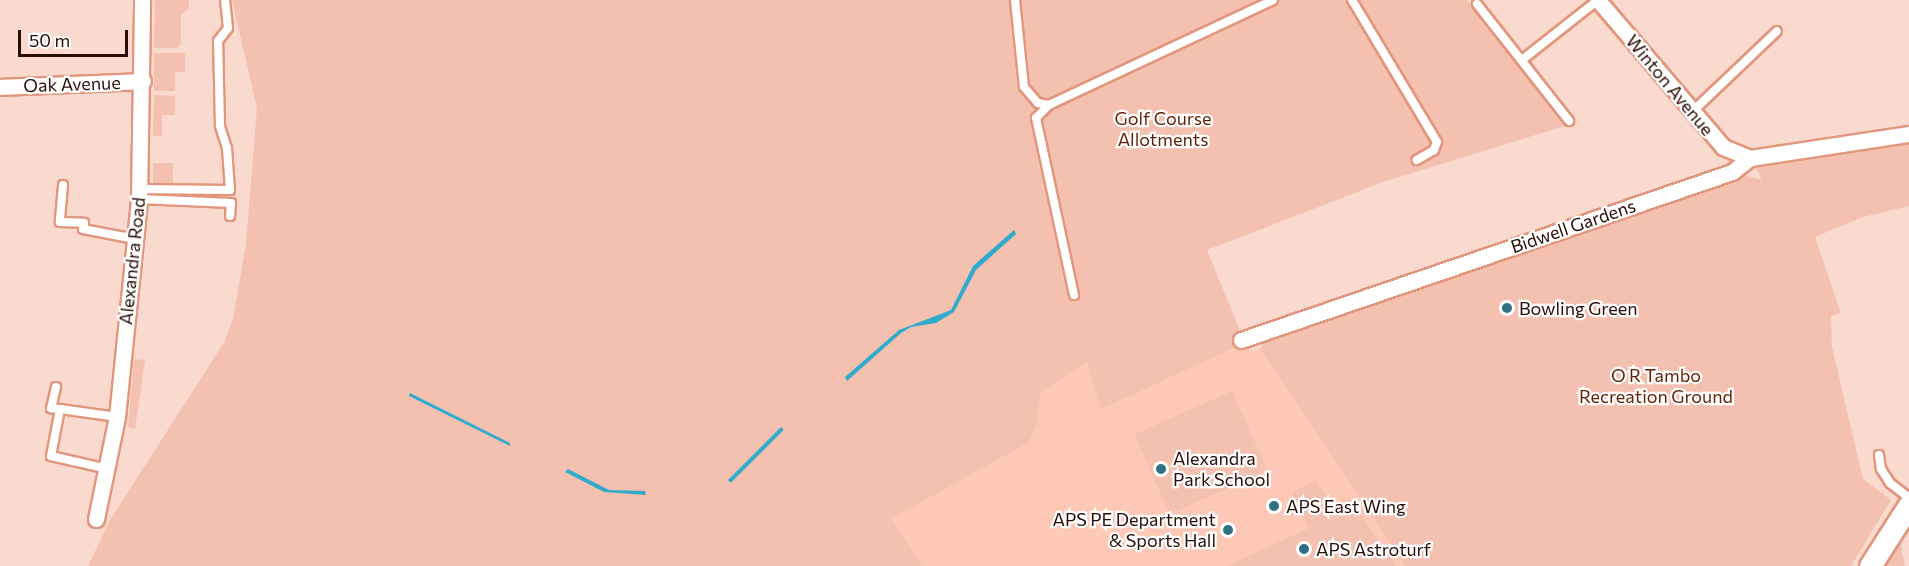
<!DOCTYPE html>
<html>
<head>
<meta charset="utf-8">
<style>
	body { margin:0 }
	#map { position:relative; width:1909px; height:566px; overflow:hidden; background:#fad9ce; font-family:Commissioner,sans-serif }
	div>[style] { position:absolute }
	.built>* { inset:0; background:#fdc8b5 }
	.green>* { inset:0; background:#f4c1b0; transform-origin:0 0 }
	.water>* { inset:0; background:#31abcb; transform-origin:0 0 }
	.roads { filter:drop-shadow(2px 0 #e2967c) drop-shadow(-2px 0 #e2967c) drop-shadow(0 2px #e2967c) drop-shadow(0 -2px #e2967c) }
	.lane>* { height:8px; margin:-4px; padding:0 4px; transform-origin:4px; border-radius:4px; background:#fff }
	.street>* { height:15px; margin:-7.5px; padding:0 7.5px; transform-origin:7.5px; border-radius:7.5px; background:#fff }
	.secondary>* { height:21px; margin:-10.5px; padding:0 10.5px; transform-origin:10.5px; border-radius:10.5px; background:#fff }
	.dots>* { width:16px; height:16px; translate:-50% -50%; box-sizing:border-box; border:3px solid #fff; border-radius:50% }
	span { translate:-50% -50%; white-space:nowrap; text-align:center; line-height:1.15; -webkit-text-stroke:4.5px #fff; paint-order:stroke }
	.street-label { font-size:18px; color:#290d05 }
	.park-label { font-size:18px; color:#611f04 }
	.poi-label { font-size:18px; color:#290d05 }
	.left { translate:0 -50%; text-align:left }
	.right { translate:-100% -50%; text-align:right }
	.scale { position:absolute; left:18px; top:30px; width:110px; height:27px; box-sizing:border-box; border:3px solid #290d05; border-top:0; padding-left:8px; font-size:18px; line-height:21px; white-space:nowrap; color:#290d05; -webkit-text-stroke:4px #fff; paint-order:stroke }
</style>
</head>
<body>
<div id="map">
	<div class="built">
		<i style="clip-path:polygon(1245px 343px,1251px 351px,1260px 349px,1406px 566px,922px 566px,891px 519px,1029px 442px,1037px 423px,1040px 393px,1088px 361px,1102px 408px)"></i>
	</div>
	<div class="green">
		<i style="clip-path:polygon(155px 0,189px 0,189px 8px,181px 15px,181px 44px,177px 48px,154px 48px)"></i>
		<i style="clip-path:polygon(232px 0,1467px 0,1565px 126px,1383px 182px,1207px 250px,1245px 343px,1101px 409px,1087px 362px,1040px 393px,1037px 423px,1029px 442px,891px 519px,922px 566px,88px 566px,110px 520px,225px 341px,233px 319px,246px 244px,257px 108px)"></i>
		<i style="clip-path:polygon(154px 53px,185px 53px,185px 72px,175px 72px,175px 91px,154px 91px)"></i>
		<i style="clip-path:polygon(154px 95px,175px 96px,175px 115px,162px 115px,162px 136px,153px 136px)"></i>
		<i style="clip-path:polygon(1909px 140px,1909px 206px,1863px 217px,1815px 237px,1841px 313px,1831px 316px,1832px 347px,1863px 479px,1891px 500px,1851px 566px,1406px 566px,1260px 349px,1263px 343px,1258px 333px,1732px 172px,1762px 180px,1750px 158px)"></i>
		<i style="left:153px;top:163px;width:20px;height:22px"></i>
		<i style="clip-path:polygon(134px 359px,145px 360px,135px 429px,128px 427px)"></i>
		<i style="left:1232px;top:391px;width:87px;height:107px;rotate:66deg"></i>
		<i style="clip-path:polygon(1316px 480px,1332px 504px,1349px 498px,1396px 566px,1227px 566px,1309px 528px,1292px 492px)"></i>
		<i style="clip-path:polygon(1889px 537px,1901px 544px,1905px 566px,1870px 566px)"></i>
	</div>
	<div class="water">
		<i style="clip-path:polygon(1014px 230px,1016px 234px,976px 270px,954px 312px,936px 323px,911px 327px,901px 333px,847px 381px,845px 377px,899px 330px,951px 310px,973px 266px)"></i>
		<i style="clip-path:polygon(410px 393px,510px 443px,510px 446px,409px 396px)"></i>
		<i style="left:781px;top:427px;width:4px;height:75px;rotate:45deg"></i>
		<i style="clip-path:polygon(568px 469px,609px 490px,645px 491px,646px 495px,604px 492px,565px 472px)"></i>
	</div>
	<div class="roads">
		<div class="lane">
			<i style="left:1015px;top:0;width:87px;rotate:84.1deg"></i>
			<i style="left:1024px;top:87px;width:21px;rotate:49deg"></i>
			<i style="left:1038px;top:103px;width:11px;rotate:10deg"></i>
			<i style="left:1352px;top:0;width:165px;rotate:59.1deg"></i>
			<i style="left:1437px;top:142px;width:9px;rotate:111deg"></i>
			<i style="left:1434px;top:150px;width:20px;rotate:150deg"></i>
			<i style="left:1477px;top:4px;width:149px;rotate:51.8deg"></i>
			<i style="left:1522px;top:60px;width:97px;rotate:-38.3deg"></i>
			<i style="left:1692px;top:112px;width:117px;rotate:-43.6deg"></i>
			<i style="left:63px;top:185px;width:37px;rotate:95deg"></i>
			<i style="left:60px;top:222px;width:24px;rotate:2deg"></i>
			<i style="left:84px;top:223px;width:6px;rotate:99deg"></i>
			<i style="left:83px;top:229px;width:53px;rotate:10.9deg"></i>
			<i style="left:139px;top:189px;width:91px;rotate:0.6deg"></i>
			<i style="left:230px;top:190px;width:42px;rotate:-94.1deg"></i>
			<i style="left:227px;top:148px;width:23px;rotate:-108deg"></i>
			<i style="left:220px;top:126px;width:85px;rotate:-91.3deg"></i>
			<i style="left:218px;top:41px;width:16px;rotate:-52deg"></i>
			<i style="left:228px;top:28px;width:28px;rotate:-96deg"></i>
			<i style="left:139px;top:199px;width:92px;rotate:2.5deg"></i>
			<i style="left:231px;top:203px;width:13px;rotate:94deg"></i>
			<i style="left:1074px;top:295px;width:181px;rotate:-102.1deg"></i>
			<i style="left:1036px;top:118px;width:18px;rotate:-45deg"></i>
			<i style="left:1049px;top:105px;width:247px;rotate:-25.1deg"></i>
			<i style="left:56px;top:387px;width:22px;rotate:103deg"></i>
			<i style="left:51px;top:408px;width:9px;rotate:6deg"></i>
			<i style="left:60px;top:409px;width:48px;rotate:100.8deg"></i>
			<i style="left:51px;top:456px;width:58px;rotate:12.8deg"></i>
			<i style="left:60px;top:409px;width:58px;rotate:8deg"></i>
			<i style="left:1879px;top:455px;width:14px;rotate:82deg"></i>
			<i style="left:1881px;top:469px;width:17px;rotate:57deg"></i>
			<i style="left:1890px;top:483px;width:24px;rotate:38deg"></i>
		</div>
		<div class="street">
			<i style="left:1598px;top:0;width:193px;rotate:49.6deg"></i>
			<i style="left:1723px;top:147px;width:29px;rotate:22deg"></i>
			<i style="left:0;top:87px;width:143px;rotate:-2.4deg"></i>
			<i style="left:1241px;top:340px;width:519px;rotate:-18.89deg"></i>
			<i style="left:1732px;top:172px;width:23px;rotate:-38deg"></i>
			<i style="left:1750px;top:158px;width:161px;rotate:-8.6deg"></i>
			<i style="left:96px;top:519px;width:104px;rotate:-78.4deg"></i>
			<i style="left:117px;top:417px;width:219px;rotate:-84.2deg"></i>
			<i style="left:139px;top:199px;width:199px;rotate:-89.1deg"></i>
		</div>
		<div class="secondary">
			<i style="left:1870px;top:566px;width:72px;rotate:-57.4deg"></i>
		</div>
	</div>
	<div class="dots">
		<i style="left:1507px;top:308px;background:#2f7083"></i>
		<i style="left:1161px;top:469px;background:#2f7083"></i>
		<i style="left:1274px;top:506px;background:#2f7083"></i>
		<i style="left:1228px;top:530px;background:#2f7083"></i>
		<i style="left:1304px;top:549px;background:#2f7083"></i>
	</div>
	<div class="street-label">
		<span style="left:72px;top:84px;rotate:-2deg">Oak Avenue</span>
		<span style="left:1670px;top:85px;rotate:50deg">Winton Avenue</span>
		<span style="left:1573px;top:226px;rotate:-19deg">Bidwell Gardens</span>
		<span style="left:132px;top:261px;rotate:-84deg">Alexandra Road</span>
	</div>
	<div class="park-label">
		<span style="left:1163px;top:129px">Golf Course<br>Allotments</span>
		<span style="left:1656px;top:386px">O R Tambo<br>Recreation Ground</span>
	</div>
	<div class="poi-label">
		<span class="left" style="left:1519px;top:308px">Bowling Green</span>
		<span class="left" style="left:1173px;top:469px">Alexandra<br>Park School</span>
		<span class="left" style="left:1286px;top:506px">APS East Wing</span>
		<span class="right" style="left:1216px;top:530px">APS PE Department<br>&amp; Sports Hall</span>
		<span class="left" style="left:1316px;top:549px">APS Astroturf</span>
	</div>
	<div class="scale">50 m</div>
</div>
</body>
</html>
